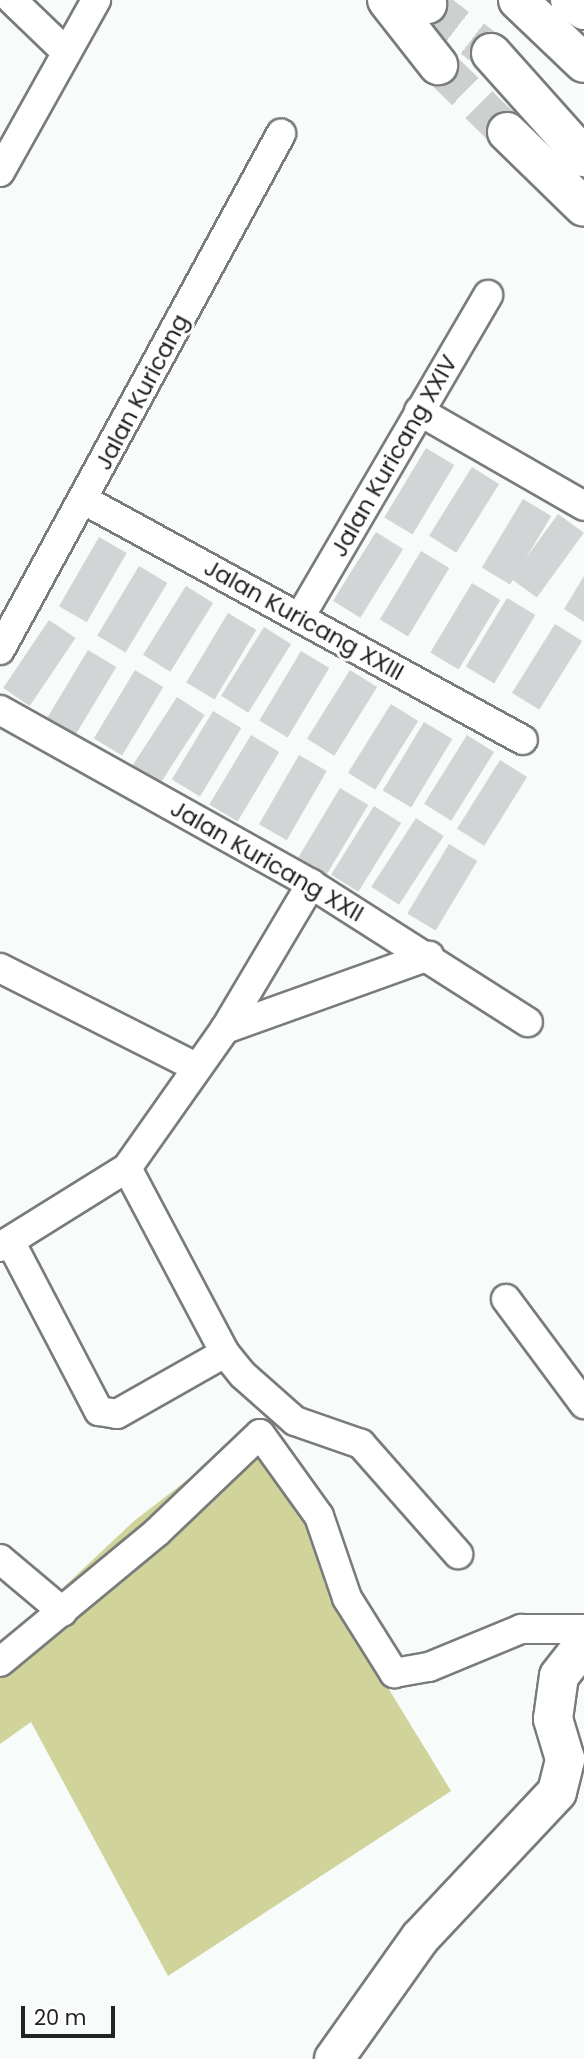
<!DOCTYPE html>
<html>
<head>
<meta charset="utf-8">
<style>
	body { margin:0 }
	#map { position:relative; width:584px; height:2059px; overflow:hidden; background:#f7fbf9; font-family:Poppins,sans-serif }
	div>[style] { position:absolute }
	.green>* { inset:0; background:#d0d39a }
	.building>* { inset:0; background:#d1d5d5; transform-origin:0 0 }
	.highway-tunnel>* { height:38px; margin-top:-19px; transform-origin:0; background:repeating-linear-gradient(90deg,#ccd0ce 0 38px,transparent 0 57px) }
	.roads { filter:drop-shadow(2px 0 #797c7a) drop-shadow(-2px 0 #797c7a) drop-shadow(0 2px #797c7a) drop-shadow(0 -2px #797c7a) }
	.street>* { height:28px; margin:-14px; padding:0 14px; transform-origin:14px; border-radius:14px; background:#fff }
	.secondary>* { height:38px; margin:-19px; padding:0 19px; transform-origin:19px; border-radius:19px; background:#fff }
	.highway>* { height:38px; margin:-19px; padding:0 19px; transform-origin:19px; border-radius:19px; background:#fff }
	span { translate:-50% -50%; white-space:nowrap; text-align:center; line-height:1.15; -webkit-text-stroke:6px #fff; paint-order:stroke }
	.street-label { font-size:23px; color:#212221 }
	.scale { position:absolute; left:21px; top:2006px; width:94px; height:32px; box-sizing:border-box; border:4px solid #212221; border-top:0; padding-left:9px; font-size:21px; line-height:24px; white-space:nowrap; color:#212221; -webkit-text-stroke:5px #fff; paint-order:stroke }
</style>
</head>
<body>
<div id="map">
	<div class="green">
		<i style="clip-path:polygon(254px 1443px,319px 1533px,324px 1583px,451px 1791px,168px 1976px,31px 1722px,0 1744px,0 1647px,134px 1521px,217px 1457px)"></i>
	</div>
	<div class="building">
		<i style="left:426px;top:448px;width:33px;height:81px;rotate:31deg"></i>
		<i style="left:472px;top:467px;width:32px;height:81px;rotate:32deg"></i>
		<i style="left:523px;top:499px;width:33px;height:80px;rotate:31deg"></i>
		<i style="left:558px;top:514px;width:32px;height:80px;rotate:36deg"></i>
		<i style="left:376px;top:532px;width:32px;height:81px;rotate:32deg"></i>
		<i style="left:99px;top:537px;width:32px;height:80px;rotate:30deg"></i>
		<i style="left:421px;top:551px;width:33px;height:80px;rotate:31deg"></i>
		<i style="left:139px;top:566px;width:33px;height:81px;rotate:31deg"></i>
		<i style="clip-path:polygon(584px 576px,584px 622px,564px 609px)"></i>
		<i style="left:472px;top:583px;width:33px;height:81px;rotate:31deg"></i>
		<i style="left:186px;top:586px;width:32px;height:81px;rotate:32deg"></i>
		<i style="left:507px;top:598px;width:33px;height:80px;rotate:31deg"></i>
		<i style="left:228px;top:613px;width:33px;height:81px;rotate:31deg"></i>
		<i style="left:49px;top:620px;width:32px;height:82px;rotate:34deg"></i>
		<i style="left:555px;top:624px;width:32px;height:81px;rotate:32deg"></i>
		<i style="left:264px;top:627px;width:32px;height:81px;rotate:32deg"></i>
		<i style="left:88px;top:650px;width:33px;height:80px;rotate:31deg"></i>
		<i style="left:301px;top:651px;width:33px;height:81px;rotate:31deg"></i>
		<i style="left:135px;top:670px;width:33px;height:80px;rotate:31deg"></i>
		<i style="left:350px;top:670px;width:32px;height:81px;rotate:32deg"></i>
		<i style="left:177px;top:697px;width:33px;height:81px;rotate:33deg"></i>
		<i style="left:391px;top:704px;width:32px;height:81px;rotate:32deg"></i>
		<i style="left:213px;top:711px;width:33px;height:80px;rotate:31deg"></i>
		<i style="left:424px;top:722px;width:33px;height:80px;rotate:31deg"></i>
		<i style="left:251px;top:735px;width:33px;height:81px;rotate:31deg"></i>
		<i style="left:467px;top:735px;width:32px;height:81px;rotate:32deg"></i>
		<i style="left:299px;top:755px;width:32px;height:80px;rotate:30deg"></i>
		<i style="left:500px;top:760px;width:32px;height:81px;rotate:32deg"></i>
		<i style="left:340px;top:788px;width:33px;height:81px;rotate:31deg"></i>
		<i style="left:374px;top:806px;width:32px;height:81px;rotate:32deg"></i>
		<i style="left:416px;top:818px;width:33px;height:82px;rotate:33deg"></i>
		<i style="left:449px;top:844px;width:33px;height:81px;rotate:31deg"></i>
	</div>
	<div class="highway-tunnel">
		<i style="left:427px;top:4px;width:81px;rotate:37.4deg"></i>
		<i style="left:438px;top:65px;width:96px;rotate:44.2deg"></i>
	</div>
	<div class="roads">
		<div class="street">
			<i style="left:12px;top:0;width:75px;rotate:43.9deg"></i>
			<i style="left:0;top:172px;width:197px;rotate:-60.8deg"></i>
			<i style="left:419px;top:411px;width:190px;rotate:29.9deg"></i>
			<i style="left:84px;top:500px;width:500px;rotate:28.67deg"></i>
			<i style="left:300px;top:617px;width:373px;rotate:-59.7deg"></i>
			<i style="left:0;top:650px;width:588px;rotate:-61.43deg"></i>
			<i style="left:0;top:710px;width:356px;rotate:29.2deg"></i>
			<i style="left:311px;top:884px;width:257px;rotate:32.5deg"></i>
			<i style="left:0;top:968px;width:217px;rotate:26.8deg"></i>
			<i style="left:225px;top:1029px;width:217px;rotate:-19.7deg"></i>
			<i style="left:127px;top:1168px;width:209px;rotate:62.1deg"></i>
			<i style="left:225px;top:1353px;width:28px;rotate:51deg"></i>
			<i style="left:243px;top:1375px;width:69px;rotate:41.5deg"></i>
			<i style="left:295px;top:1421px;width:70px;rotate:19.2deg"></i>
			<i style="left:361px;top:1444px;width:147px;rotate:48.6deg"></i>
			<i style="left:10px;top:1241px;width:192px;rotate:62.4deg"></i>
			<i style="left:99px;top:1411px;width:18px;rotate:9deg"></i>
			<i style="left:117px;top:1414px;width:124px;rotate:-29.5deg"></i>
			<i style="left:0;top:1247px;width:150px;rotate:-31.9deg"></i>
			<i style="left:127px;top:1168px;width:170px;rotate:-54.8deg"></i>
			<i style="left:225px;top:1029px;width:169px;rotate:-59.3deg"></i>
			<i style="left:506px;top:1299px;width:131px;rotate:53.4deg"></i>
			<i style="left:0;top:1559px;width:82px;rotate:40.1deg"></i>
			<i style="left:0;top:1662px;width:204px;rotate:-39.6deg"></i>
			<i style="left:157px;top:1532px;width:142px;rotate:-43.6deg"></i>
			<i style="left:260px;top:1434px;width:101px;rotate:54.3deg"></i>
			<i style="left:319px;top:1516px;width:87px;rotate:71.1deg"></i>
			<i style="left:347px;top:1598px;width:89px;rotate:57.9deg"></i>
			<i style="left:394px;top:1673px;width:36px;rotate:-10deg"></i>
			<i style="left:429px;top:1667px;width:100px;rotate:-22.4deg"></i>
			<i style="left:521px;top:1629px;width:63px"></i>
		</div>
		<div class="secondary">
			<i style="left:334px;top:2059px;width:148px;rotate:-54.6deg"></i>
			<i style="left:420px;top:1938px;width:200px;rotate:-46.8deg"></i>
			<i style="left:557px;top:1792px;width:34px;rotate:-76deg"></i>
			<i style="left:565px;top:1759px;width:42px;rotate:-106.7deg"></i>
			<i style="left:553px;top:1719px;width:43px;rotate:-82.1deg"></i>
			<i style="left:559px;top:1676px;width:41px;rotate:-52deg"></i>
		</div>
		<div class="highway">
			<i style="left:387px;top:0;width:83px;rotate:51.9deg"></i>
			<i style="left:423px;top:0;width:6px;rotate:45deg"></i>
			<i style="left:518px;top:0;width:91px;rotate:43.7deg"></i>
			<i style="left:570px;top:0;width:17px;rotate:36deg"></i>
			<i style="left:491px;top:53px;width:140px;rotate:48.2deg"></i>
			<i style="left:507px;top:132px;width:107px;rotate:44.2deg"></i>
		</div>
	</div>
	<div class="street-label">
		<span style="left:142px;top:392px;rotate:-62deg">Jalan Kuricang</span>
		<span style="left:394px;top:456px;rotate:-60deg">Jalan Kuricang XXIV</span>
		<span style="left:304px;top:620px;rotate:29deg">Jalan Kuricang XXIII</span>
		<span style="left:267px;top:861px;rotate:30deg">Jalan Kuricang XXII</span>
	</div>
	<div class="scale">20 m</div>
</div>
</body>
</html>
